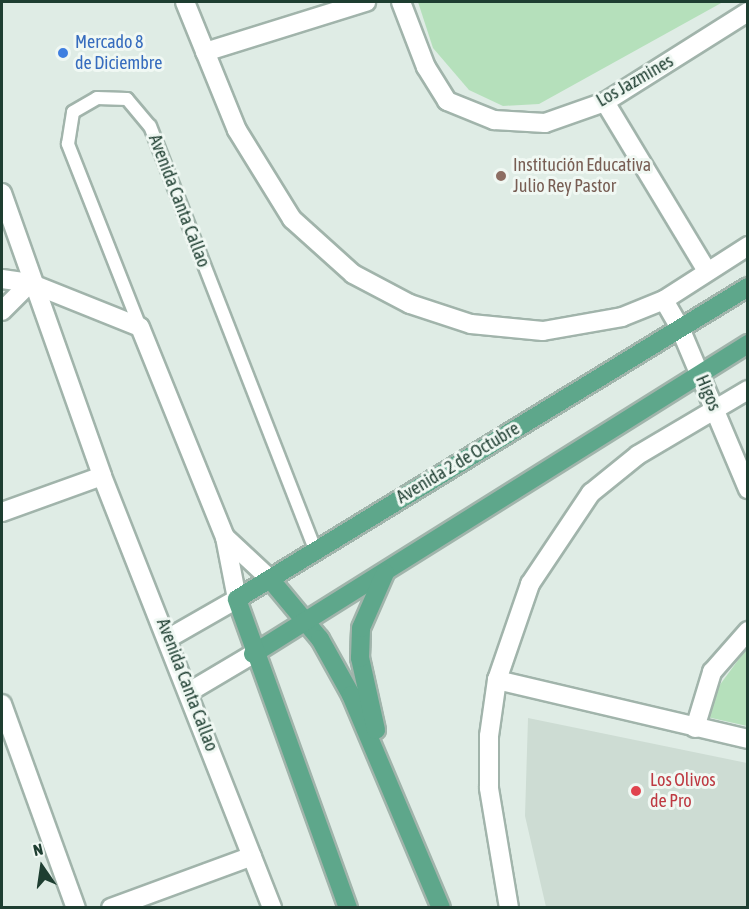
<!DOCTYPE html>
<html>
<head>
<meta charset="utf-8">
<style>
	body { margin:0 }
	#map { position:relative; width:749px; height:909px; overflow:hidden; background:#dfece5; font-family:"Asap Condensed",sans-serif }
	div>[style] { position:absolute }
	.built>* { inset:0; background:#cddcd3 }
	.green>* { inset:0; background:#b5e0bb }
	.roads { filter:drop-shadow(2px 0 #a1b4ab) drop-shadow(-2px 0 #a1b4ab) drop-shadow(0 2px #a1b4ab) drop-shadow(0 -2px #a1b4ab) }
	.lane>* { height:12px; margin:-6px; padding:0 6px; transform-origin:6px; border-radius:6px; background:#fff }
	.street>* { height:18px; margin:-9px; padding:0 9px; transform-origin:9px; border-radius:9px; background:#fff }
	.secondary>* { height:18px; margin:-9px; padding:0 9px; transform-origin:9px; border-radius:9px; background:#fff }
	.primary>* { height:18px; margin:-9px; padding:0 9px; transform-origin:9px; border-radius:9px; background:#5ea78b }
	.dots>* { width:16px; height:16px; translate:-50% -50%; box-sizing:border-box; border:3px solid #f0f8f3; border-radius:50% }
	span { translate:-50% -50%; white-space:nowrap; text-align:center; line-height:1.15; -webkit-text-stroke:6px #f0f8f3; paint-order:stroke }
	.shop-label { font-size:18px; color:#366cbe }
	.left { translate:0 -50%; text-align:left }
	.street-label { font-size:18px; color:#1e3e31 }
	.education-label { font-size:18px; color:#785e54 }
	.health-label { font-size:18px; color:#be3a42 }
	.frame { position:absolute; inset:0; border:3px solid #1e3e31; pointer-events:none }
	.north { position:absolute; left:12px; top:837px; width:60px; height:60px; -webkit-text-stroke:4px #f0f8f3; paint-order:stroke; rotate:347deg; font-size:16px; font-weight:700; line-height:24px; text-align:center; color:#1e3e31 }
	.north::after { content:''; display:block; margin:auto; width:21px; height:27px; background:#1e3e31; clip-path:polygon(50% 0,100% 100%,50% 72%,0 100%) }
</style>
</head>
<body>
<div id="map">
	<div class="built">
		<i style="clip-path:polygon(528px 718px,747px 763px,747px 907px,546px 907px,525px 816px)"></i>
	</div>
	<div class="green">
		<i style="clip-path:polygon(418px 2px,723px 2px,539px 104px,503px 106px,469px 90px,433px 48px)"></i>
		<i style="clip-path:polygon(747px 648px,747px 726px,707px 717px,719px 686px)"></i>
	</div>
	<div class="roads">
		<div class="lane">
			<i style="left:140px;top:327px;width:197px;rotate:-111.5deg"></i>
			<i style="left:68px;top:144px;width:32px;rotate:-81deg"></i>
			<i style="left:73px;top:112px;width:28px;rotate:-30deg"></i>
			<i style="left:97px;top:98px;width:30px;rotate:2deg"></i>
			<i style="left:127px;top:99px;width:35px;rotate:50deg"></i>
			<i style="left:150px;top:126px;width:457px;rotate:68.7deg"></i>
		</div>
		<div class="street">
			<i style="left:185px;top:2px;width:138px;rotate:67.9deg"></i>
			<i style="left:237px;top:130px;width:105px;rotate:58.3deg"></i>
			<i style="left:292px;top:219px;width:82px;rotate:42deg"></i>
			<i style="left:353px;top:274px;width:64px;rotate:27.8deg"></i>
			<i style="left:410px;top:304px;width:64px;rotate:18.2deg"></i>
			<i style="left:471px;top:324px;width:72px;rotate:5.6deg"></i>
			<i style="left:543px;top:331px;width:80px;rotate:-10deg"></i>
			<i style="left:622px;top:317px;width:45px;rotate:-22deg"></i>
			<i style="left:401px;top:2px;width:70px;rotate:69deg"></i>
			<i style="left:426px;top:67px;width:40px;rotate:58deg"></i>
			<i style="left:447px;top:101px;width:51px;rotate:22deg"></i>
			<i style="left:494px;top:120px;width:51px;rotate:3.4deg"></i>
			<i style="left:545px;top:123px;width:64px;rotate:-19.3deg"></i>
			<i style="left:605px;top:102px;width:169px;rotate:-32.2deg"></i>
			<i style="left:205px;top:52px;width:169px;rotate:-17.3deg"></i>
			<i style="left:605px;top:102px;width:197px;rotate:58.9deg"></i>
			<i style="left:680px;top:328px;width:175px;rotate:67.1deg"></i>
			<i style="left:2px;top:512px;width:106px;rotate:-19.8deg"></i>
			<i style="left:497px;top:680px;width:258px;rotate:13.2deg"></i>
			<i style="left:2px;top:704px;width:217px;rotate:70.1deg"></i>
			<i style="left:695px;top:728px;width:59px;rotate:-73.1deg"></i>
			<i style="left:712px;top:672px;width:55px;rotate:-48.7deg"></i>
			<i style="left:111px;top:908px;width:150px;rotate:-20.2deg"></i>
		</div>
		<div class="secondary">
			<i style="left:2px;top:193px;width:300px;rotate:70.5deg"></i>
			<i style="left:102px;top:476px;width:464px;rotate:68.5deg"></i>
			<i style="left:2px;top:279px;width:28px;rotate:8deg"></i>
			<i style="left:30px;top:283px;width:118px;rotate:21.8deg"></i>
			<i style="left:140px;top:327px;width:227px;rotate:68deg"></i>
			<i style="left:225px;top:537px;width:63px;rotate:79deg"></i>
			<i style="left:237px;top:599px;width:78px;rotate:150.2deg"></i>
			<i style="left:2px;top:311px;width:40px;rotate:-45deg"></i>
			<i style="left:680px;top:328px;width:32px;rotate:-120deg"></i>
			<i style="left:664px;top:300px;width:100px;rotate:-32.7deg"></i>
			<i style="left:225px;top:537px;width:62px;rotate:43deg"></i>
			<i style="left:189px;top:692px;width:74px;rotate:-30.7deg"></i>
			<i style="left:509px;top:908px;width:122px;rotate:-99.5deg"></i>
			<i style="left:489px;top:788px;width:52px;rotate:-90deg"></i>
			<i style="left:489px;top:736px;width:57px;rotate:-81.9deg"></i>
			<i style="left:497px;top:680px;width:102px;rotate:-71deg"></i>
			<i style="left:530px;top:584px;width:110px;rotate:-56.2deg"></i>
			<i style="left:591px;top:493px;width:60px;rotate:-39deg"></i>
			<i style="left:638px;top:455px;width:128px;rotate:-30.6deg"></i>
		</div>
		<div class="primary">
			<i style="left:270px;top:579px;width:78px;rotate:50.2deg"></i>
			<i style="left:320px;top:639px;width:64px;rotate:61deg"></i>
			<i style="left:351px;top:695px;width:231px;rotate:67.1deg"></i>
			<i style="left:253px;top:654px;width:584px;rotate:-32.06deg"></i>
			<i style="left:376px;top:730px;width:74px;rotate:-102.5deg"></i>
			<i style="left:360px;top:658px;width:30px;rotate:-88deg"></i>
			<i style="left:361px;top:628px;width:60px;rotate:-66.4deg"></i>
			<i style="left:348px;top:908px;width:328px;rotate:-109.8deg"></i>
			<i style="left:237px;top:599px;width:599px;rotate:-31.41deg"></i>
		</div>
	</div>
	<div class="dots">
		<i style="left:63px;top:53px;background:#3f7fe0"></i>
		<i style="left:501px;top:176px;background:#8d6e63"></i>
		<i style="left:636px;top:791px;background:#e0444e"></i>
	</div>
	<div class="shop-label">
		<span class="left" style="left:75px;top:53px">Mercado 8<br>de Diciembre</span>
	</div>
	<div class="street-label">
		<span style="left:635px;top:81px;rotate:-30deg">Los Jazmines</span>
		<span style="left:179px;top:201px;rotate:69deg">Avenida Canta Callao</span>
		<span style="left:708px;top:393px;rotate:67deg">Higos</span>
		<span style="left:458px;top:463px;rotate:-31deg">Avenida 2 de Octubre</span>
		<span style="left:187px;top:685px;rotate:69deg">Avenida Canta Callao</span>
	</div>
	<div class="education-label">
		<span class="left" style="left:513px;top:176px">Institución Educativa<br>Julio Rey Pastor</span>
	</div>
	<div class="health-label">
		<span class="left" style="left:650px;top:791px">Los Olivos<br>de Pro</span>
	</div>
	<div class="frame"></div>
	<div class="north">N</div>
</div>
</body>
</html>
